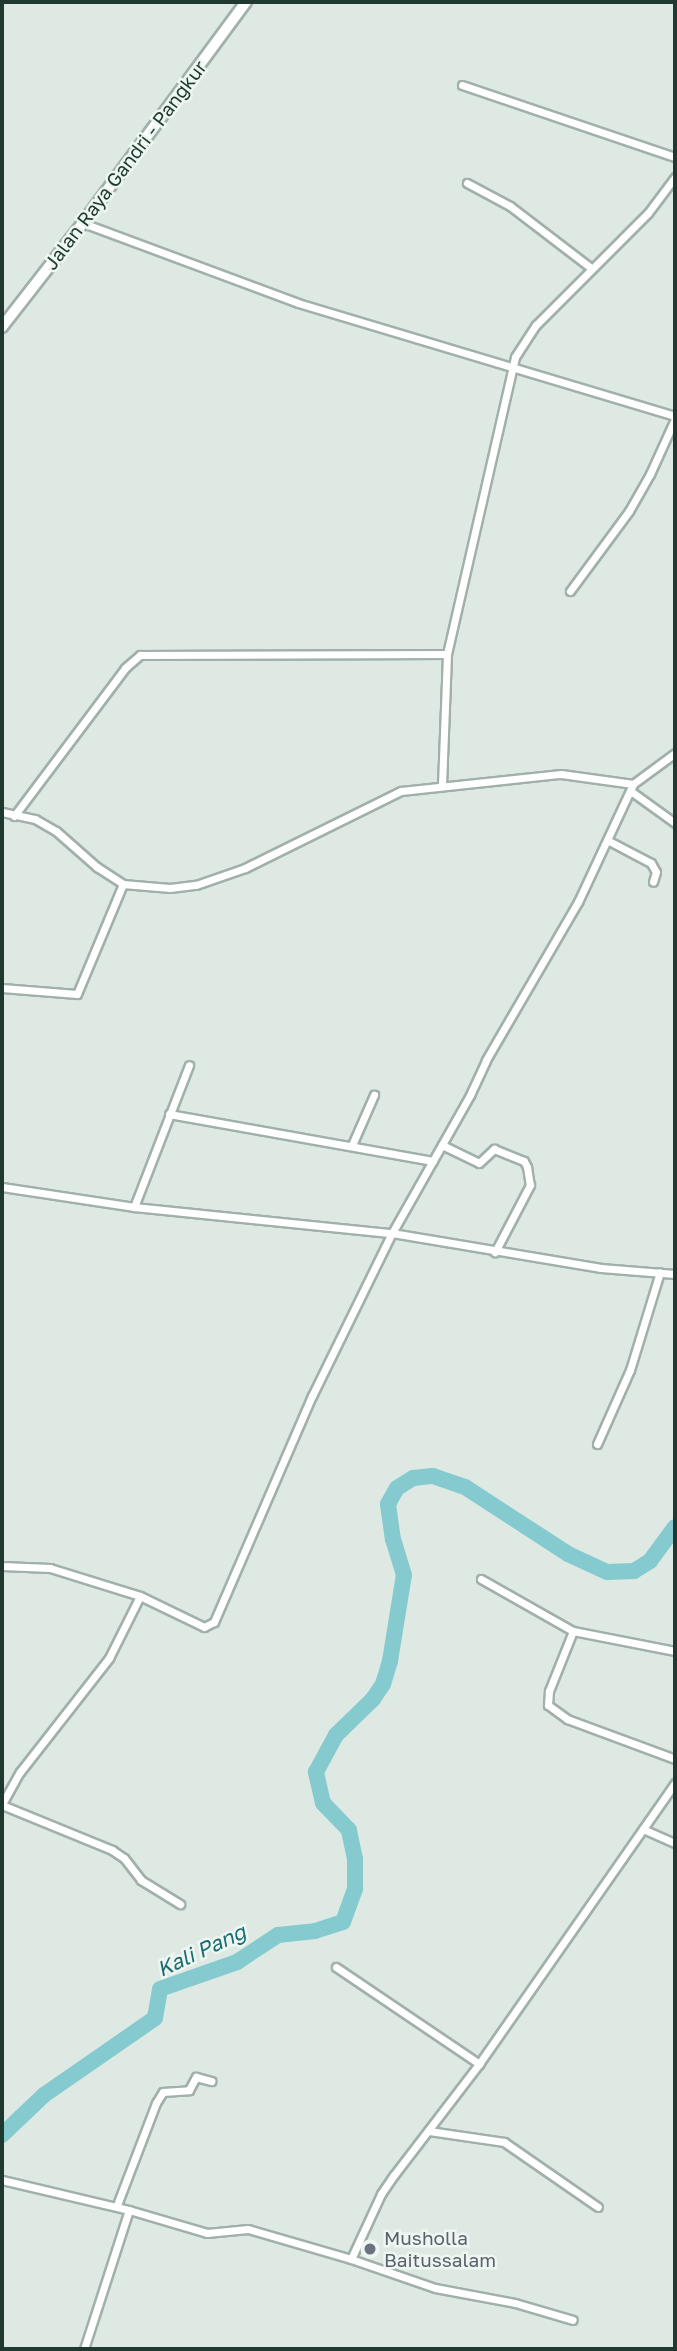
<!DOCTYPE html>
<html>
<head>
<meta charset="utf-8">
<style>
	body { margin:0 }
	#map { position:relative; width:677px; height:2351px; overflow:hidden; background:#dee9e3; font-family:"Golos Text",sans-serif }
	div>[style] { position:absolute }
	.river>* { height:16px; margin:-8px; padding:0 8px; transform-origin:8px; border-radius:8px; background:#85cacf }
	.roads { filter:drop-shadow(2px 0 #a1b0aa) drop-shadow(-2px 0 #a1b0aa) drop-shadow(0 2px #a1b0aa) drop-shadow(0 -2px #a1b0aa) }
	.street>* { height:7px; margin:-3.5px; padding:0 3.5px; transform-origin:3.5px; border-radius:3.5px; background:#fff }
	.secondary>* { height:10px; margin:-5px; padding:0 5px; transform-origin:5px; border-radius:5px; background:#fff }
	.dots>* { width:19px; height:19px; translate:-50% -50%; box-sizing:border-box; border:4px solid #eef6f1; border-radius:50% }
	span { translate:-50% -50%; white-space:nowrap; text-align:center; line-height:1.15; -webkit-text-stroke:5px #eef6f1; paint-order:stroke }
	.street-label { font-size:19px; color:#1f3830 }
	.worship-label { font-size:19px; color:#5b616d }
	.left { translate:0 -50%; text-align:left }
	.water-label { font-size:21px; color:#1b6c73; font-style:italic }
	.frame { position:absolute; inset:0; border:4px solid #1f3830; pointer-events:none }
</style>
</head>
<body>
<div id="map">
	<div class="river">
		<i style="left:2px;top:2135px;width:58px;rotate:-43.6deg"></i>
		<i style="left:44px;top:2095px;width:135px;rotate:-34.7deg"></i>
		<i style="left:155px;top:2018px;width:29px;rotate:-80deg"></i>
		<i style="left:160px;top:1989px;width:82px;rotate:-19.3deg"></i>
		<i style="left:237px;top:1962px;width:49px;rotate:-33.4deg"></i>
		<i style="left:278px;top:1935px;width:37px;rotate:-6deg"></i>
		<i style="left:315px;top:1931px;width:29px;rotate:-18deg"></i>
		<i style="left:343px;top:1922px;width:35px;rotate:-70deg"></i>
		<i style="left:355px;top:1889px;width:30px;rotate:-90deg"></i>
		<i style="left:355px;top:1859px;width:30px;rotate:-102deg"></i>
		<i style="left:349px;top:1830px;width:37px;rotate:-134deg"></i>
		<i style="left:323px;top:1803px;width:32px;rotate:-103deg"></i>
		<i style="left:316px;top:1772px;width:42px;rotate:-61.6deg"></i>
		<i style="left:336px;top:1735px;width:52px;rotate:-44.2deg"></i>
		<i style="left:373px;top:1699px;width:18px;rotate:-56deg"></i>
		<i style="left:383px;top:1684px;width:24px;rotate:-73deg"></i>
		<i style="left:390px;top:1661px;width:87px;rotate:-80.8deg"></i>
		<i style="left:404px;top:1575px;width:37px;rotate:-107deg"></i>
		<i style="left:393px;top:1540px;width:36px;rotate:-98deg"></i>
		<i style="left:388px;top:1504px;width:18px;rotate:-61deg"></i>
		<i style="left:397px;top:1488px;width:19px;rotate:-32deg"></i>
		<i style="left:413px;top:1478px;width:20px;rotate:-6deg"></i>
		<i style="left:433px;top:1476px;width:34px;rotate:19deg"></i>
		<i style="left:465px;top:1487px;width:123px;rotate:33deg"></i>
		<i style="left:568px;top:1554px;width:43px;rotate:24.8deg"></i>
		<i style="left:607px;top:1572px;width:27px;rotate:-2deg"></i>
		<i style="left:634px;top:1571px;width:19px;rotate:-32deg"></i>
		<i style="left:650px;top:1561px;width:42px;rotate:-53.7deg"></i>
	</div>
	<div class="roads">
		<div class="street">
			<i style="left:462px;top:85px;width:225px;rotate:18.7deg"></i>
			<i style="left:467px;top:183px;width:49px;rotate:28.1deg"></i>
			<i style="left:510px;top:206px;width:102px;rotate:37.4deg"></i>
			<i style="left:83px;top:223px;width:229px;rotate:20.4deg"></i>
			<i style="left:298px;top:303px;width:394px;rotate:16.7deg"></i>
			<i style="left:570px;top:591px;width:99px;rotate:-53.6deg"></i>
			<i style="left:629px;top:511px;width:43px;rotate:-60.4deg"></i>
			<i style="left:650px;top:474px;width:60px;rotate:-65.6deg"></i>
			<i style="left:442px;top:785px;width:131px;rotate:-87.8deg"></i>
			<i style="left:447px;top:654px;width:305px;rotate:-77.1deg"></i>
			<i style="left:515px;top:357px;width:38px;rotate:-57deg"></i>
			<i style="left:536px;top:325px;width:158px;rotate:-45deg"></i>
			<i style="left:648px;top:213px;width:45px;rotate:-53.1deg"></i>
			<i style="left:632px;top:792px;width:53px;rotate:35.8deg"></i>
			<i style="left:2px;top:812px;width:34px;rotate:12deg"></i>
			<i style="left:35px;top:819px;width:24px;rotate:30deg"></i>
			<i style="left:56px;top:831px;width:55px;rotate:41.3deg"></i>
			<i style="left:97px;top:867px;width:31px;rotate:33deg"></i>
			<i style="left:123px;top:884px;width:47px;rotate:4.9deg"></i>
			<i style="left:170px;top:888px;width:26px;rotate:-7deg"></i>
			<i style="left:196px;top:885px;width:52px;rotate:-19.1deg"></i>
			<i style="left:245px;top:868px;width:174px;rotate:-26.3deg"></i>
			<i style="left:401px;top:791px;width:161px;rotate:-6.1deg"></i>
			<i style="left:561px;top:774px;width:73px;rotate:7.9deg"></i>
			<i style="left:14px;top:816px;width:185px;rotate:-53.1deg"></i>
			<i style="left:125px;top:668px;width:20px;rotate:-41deg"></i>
			<i style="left:140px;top:655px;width:307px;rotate:-0.2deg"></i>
			<i style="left:609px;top:841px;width:47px;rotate:27.6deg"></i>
			<i style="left:651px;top:863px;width:10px;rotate:61deg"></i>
			<i style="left:656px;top:872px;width:10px;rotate:107deg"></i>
			<i style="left:2px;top:988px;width:75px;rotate:4.6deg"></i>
			<i style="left:77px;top:994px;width:119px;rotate:-67.3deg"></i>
			<i style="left:169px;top:1114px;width:268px;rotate:10.1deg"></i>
			<i style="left:352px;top:1145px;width:55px;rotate:-66.3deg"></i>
			<i style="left:442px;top:1145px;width:41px;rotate:25.9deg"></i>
			<i style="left:479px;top:1163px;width:21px;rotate:-43deg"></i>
			<i style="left:494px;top:1149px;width:32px;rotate:22deg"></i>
			<i style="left:524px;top:1161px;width:7px;rotate:63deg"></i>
			<i style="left:527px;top:1167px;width:18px;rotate:81deg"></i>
			<i style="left:530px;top:1185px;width:76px;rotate:117.6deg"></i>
			<i style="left:2px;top:1187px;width:134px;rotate:8.6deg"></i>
			<i style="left:134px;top:1207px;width:259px;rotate:5.8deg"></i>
			<i style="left:392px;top:1233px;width:212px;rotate:9.5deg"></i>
			<i style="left:601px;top:1268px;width:74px;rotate:4.6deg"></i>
			<i style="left:134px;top:1207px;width:152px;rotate:-68.8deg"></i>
			<i style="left:597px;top:1444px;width:81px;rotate:-66deg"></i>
			<i style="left:630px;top:1370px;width:102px;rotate:-73deg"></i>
			<i style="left:2px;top:1566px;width:48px;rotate:2.4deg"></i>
			<i style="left:50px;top:1568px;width:94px;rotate:17.3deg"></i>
			<i style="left:481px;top:1579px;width:106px;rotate:29.5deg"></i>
			<i style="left:573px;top:1631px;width:104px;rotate:11.1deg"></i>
			<i style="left:573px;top:1631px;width:65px;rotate:111.8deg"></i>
			<i style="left:549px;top:1691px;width:14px;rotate:94deg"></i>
			<i style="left:548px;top:1705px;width:24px;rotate:36deg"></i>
			<i style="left:567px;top:1719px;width:115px;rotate:20.3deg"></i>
			<i style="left:2px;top:1804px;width:37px;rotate:-61deg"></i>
			<i style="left:20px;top:1772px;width:145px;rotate:-52deg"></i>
			<i style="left:109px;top:1658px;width:69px;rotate:-63.4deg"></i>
			<i style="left:140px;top:1596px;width:71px;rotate:25.8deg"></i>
			<i style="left:204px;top:1627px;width:11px;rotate:-27deg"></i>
			<i style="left:214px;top:1622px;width:246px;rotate:-66.6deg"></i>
			<i style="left:312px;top:1396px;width:182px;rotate:-63.9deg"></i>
			<i style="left:392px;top:1233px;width:159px;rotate:-60.5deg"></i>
			<i style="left:470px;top:1095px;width:38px;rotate:-65deg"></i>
			<i style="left:486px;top:1060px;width:183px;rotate:-59.8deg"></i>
			<i style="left:578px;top:902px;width:130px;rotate:-65deg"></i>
			<i style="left:633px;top:784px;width:52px;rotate:-36.4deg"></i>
			<i style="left:2px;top:1805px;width:119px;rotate:22.2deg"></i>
			<i style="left:112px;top:1850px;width:14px;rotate:34deg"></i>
			<i style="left:124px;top:1858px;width:28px;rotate:52deg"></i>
			<i style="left:141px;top:1880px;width:46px;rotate:31.6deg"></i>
			<i style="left:643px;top:1829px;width:35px;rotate:24deg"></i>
			<i style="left:336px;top:1967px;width:173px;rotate:34.1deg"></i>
			<i style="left:429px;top:2131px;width:76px;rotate:8.3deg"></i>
			<i style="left:504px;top:2142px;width:114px;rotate:34.7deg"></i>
			<i style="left:2px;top:2180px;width:130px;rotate:13.3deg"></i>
			<i style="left:117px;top:2205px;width:109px;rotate:-69.1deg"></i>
			<i style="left:156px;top:2103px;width:13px;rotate:-58deg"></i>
			<i style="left:163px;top:2092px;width:26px;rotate:-4deg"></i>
			<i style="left:189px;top:2090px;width:15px;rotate:-62deg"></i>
			<i style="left:196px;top:2077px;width:16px;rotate:15deg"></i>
			<i style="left:351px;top:2259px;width:89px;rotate:19deg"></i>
			<i style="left:435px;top:2288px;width:81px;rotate:10.6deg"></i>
			<i style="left:515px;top:2303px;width:60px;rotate:16.3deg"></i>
			<i style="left:84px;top:2349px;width:146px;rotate:-72.1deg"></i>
			<i style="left:129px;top:2210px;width:81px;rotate:16.4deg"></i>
			<i style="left:207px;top:2233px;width:41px;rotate:-5.6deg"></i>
			<i style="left:248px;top:2229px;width:107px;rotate:16.2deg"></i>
			<i style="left:351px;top:2259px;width:72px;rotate:-65.2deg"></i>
			<i style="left:381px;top:2194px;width:23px;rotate:-56deg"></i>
			<i style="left:394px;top:2175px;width:140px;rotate:-52.6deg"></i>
			<i style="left:479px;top:2064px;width:343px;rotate:-55.1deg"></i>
		</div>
		<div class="secondary">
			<i style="left:2px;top:327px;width:132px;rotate:-52.1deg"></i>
			<i style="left:83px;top:223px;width:275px;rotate:-53.6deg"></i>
		</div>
	</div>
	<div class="dots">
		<i style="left:370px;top:2249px;background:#6b7280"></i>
	</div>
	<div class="street-label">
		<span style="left:125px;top:165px;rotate:-53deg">Jalan Raya Gandri - Pangkur</span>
	</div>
	<div class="worship-label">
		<span class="left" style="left:384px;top:2249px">Musholla<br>Baitussalam</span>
	</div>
	<div class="water-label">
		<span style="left:201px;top:1950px;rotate:-25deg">Kali Pang</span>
	</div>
	<div class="frame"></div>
</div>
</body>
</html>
